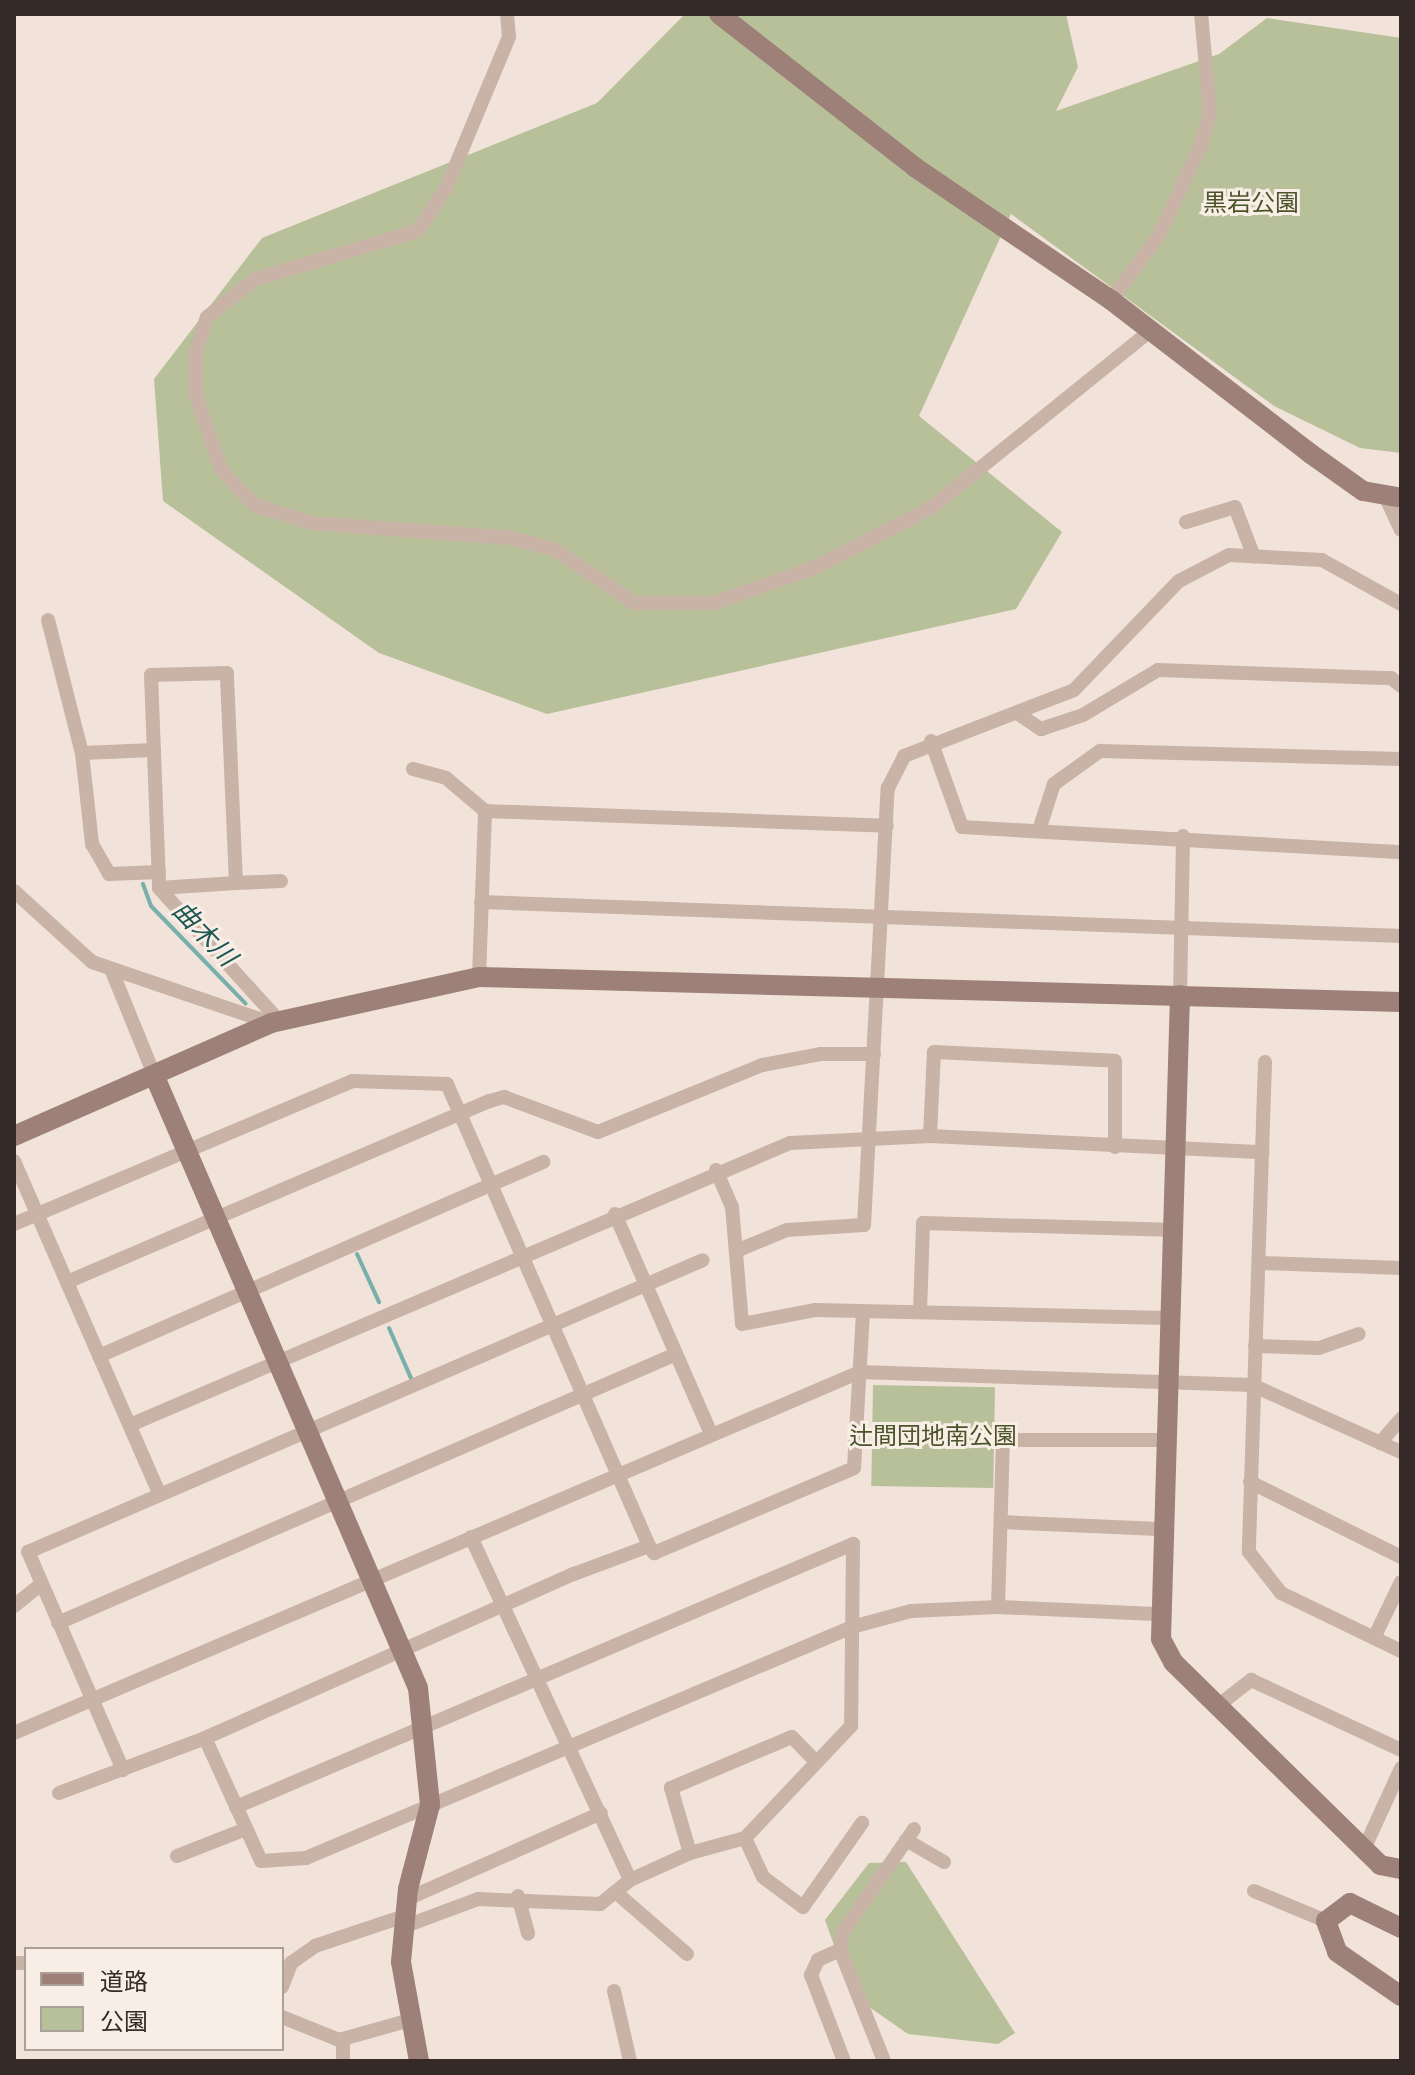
<!DOCTYPE html>
<html>
<head>
<meta charset="utf-8">
<style>
	body { margin:0 }
	#map { position:relative; width:1415px; height:2075px; overflow:hidden; background:#f1e3da; font-family:Roboto,"Noto Sans JP",sans-serif }
	div>[style] { position:absolute }
	.green>* { inset:0; background:#b8c09a; transform-origin:0 0 }
	.stream>* { height:4px; margin:-2px; padding:0 2px; transform-origin:2px; border-radius:2px; background:#78afaa }
	.street>* { height:14px; margin:-7px; padding:0 7px; transform-origin:7px; border-radius:7px; background:#c9b2a6 }
	.secondary>* { height:20px; margin:-10px; padding:0 10px; transform-origin:10px; border-radius:10px; background:#9d8077 }
	span { translate:-50% -50%; white-space:nowrap; text-align:center; line-height:1.15; -webkit-text-stroke:6px #f9eee6; paint-order:stroke }
	.park-label { font-size:24px; color:#4a542a }
	.water-label { font-size:26px; color:#1c5754; font-style:italic }
	.frame { position:absolute; inset:0; border:16px solid #352a27; pointer-events:none }
	.legend { position:absolute; left:24px; top:1947px; width:260px; height:104px; box-sizing:border-box; background:#f9eee6; border:2px solid #aba09a; margin:0; padding:10px 14px; list-style:none; font-size:24px; color:#352a27 }
	.legend li { display:flex; align-items:center; gap:16px; height:40px }
	.legend b { width:40px; border:2px solid #aba09a }
</style>
</head>
<body>
<div id="map">
	<div class="green">
		<i style="clip-path:polygon(685px 14px,1066px 14px,1078px 67px,1056px 111px,1219px 54px,1267px 18px,1401px 38px,1401px 453px,1360px 448px,1274px 406px,1011px 214px,919px 416px,1062px 532px,1016px 609px,547px 714px,379px 653px,163px 501px,154px 379px,262px 238px,597px 103px)"></i>
		<i style="left:873px;top:1385px;width:122px;height:101px;rotate:1deg"></i>
		<i style="clip-path:polygon(906px 1862px,1015px 2033px,998px 2044px,908px 2034px,852px 1995px,825px 1920px,869px 1863px)"></i>
	</div>
	<div class="stream">
		<i style="left:143px;top:884px;width:23px;rotate:70deg"></i>
		<i style="left:151px;top:906px;width:136px;rotate:45.9deg"></i>
		<i style="left:357px;top:1254px;width:53px;rotate:65.4deg"></i>
		<i style="left:389px;top:1328px;width:55px;rotate:66.3deg"></i>
	</div>
	<div class="street">
		<i style="left:507px;top:14px;width:23px;rotate:85deg"></i>
		<i style="left:509px;top:37px;width:161px;rotate:112.6deg"></i>
		<i style="left:447px;top:186px;width:54px;rotate:122.8deg"></i>
		<i style="left:418px;top:231px;width:170px;rotate:163.6deg"></i>
		<i style="left:255px;top:279px;width:61px;rotate:141.6deg"></i>
		<i style="left:207px;top:317px;width:35px;rotate:108deg"></i>
		<i style="left:196px;top:350px;width:46px;rotate:90deg"></i>
		<i style="left:196px;top:396px;width:77px;rotate:71.1deg"></i>
		<i style="left:221px;top:469px;width:49px;rotate:47.5deg"></i>
		<i style="left:254px;top:505px;width:61px;rotate:17.2deg"></i>
		<i style="left:312px;top:523px;width:200px;rotate:4.3deg"></i>
		<i style="left:511px;top:538px;width:47px;rotate:14.9deg"></i>
		<i style="left:556px;top:550px;width:94px;rotate:34.2deg"></i>
		<i style="left:634px;top:603px;width:80px"></i>
		<i style="left:714px;top:603px;width:108px;rotate:-19.4deg"></i>
		<i style="left:816px;top:567px;width:131px;rotate:-27.3deg"></i>
		<i style="left:932px;top:507px;width:280px;rotate:-38.9deg"></i>
		<i style="left:1111px;top:300px;width:81px;rotate:-53.6deg"></i>
		<i style="left:1159px;top:235px;width:96px;rotate:-64.8deg"></i>
		<i style="left:1200px;top:148px;width:37px;rotate:-74deg"></i>
		<i style="left:1210px;top:112px;width:98px;rotate:-95.2deg"></i>
		<i style="left:1386px;top:498px;width:35px;rotate:65deg"></i>
		<i style="left:1186px;top:522px;width:51px;rotate:-17deg"></i>
		<i style="left:1235px;top:507px;width:53px;rotate:69.2deg"></i>
		<i style="left:48px;top:620px;width:137px;rotate:75.7deg"></i>
		<i style="left:1017px;top:713px;width:29px;rotate:34deg"></i>
		<i style="left:1041px;top:729px;width:44px;rotate:-18.4deg"></i>
		<i style="left:1083px;top:715px;width:87px;rotate:-31deg"></i>
		<i style="left:1158px;top:670px;width:233px;rotate:2deg"></i>
		<i style="left:1391px;top:678px;width:13px;rotate:39deg"></i>
		<i style="left:931px;top:741px;width:91px;rotate:70.2deg"></i>
		<i style="left:962px;top:827px;width:440px;rotate:3.3deg"></i>
		<i style="left:154px;top:750px;width:72px;rotate:177.6deg"></i>
		<i style="left:82px;top:753px;width:92px;rotate:83.7deg"></i>
		<i style="left:92px;top:844px;width:34px;rotate:60deg"></i>
		<i style="left:109px;top:874px;width:50px;rotate:-2.3deg"></i>
		<i style="left:413px;top:769px;width:34px;rotate:15deg"></i>
		<i style="left:446px;top:778px;width:51px;rotate:40.2deg"></i>
		<i style="left:1040px;top:827px;width:45px;rotate:-72deg"></i>
		<i style="left:1054px;top:784px;width:57px;rotate:-35.7deg"></i>
		<i style="left:1100px;top:751px;width:301px;rotate:1.5deg"></i>
		<i style="left:236px;top:883px;width:45px;rotate:-2.5deg"></i>
		<i style="left:159px;top:888px;width:77px;rotate:-3.7deg"></i>
		<i style="left:236px;top:883px;width:210px;rotate:-92.5deg"></i>
		<i style="left:227px;top:673px;width:76px;rotate:178.5deg"></i>
		<i style="left:151px;top:675px;width:213px;rotate:87.8deg"></i>
		<i style="left:159px;top:888px;width:179px;rotate:47.9deg"></i>
		<i style="left:14px;top:891px;width:105px;rotate:42.3deg"></i>
		<i style="left:92px;top:962px;width:189px;rotate:18.8deg"></i>
		<i style="left:481px;top:902px;width:921px;rotate:2.12deg"></i>
		<i style="left:111px;top:969px;width:117px;rotate:67.8deg"></i>
		<i style="left:479px;top:977px;width:166px;rotate:-87.9deg"></i>
		<i style="left:485px;top:811px;width:402px;rotate:2.1deg"></i>
		<i style="left:1180px;top:995px;width:159px;rotate:-88.9deg"></i>
		<i style="left:1265px;top:1062px;width:490px;rotate:91.9deg"></i>
		<i style="left:1249px;top:1552px;width:52px;rotate:52deg"></i>
		<i style="left:1281px;top:1593px;width:133px;rotate:25.8deg"></i>
		<i style="left:930px;top:1136px;width:84px;rotate:-87.3deg"></i>
		<i style="left:934px;top:1052px;width:181px;rotate:2.8deg"></i>
		<i style="left:1115px;top:1061px;width:86px;rotate:90deg"></i>
		<i style="left:14px;top:1161px;width:362px;rotate:66.4deg"></i>
		<i style="left:716px;top:1170px;width:40px;rotate:66.6deg"></i>
		<i style="left:732px;top:1207px;width:117px;rotate:85.1deg"></i>
		<i style="left:742px;top:1324px;width:74px;rotate:-10.9deg"></i>
		<i style="left:815px;top:1310px;width:351px;rotate:1.3deg"></i>
		<i style="left:615px;top:1214px;width:240px;rotate:66.4deg"></i>
		<i style="left:14px;top:1224px;width:367px;rotate:-22.9deg"></i>
		<i style="left:352px;top:1081px;width:95px;rotate:1.8deg"></i>
		<i style="left:447px;top:1084px;width:504px;rotate:66.38deg"></i>
		<i style="left:736px;top:1251px;width:55px;rotate:-22.4deg"></i>
		<i style="left:787px;top:1230px;width:77px;rotate:-3.7deg"></i>
		<i style="left:864px;top:1225px;width:438px;rotate:-86.9deg"></i>
		<i style="left:888px;top:788px;width:36px;rotate:-63deg"></i>
		<i style="left:904px;top:756px;width:182px;rotate:-21.2deg"></i>
		<i style="left:1074px;top:690px;width:151px;rotate:-46.1deg"></i>
		<i style="left:1179px;top:581px;width:56px;rotate:-27.5deg"></i>
		<i style="left:1229px;top:555px;width:93px;rotate:3.1deg"></i>
		<i style="left:1322px;top:560px;width:90px;rotate:29.1deg"></i>
		<i style="left:1260px;top:1263px;width:141px;rotate:2deg"></i>
		<i style="left:67px;top:1282px;width:460px;rotate:-23.2deg"></i>
		<i style="left:490px;top:1101px;width:15px;rotate:-16deg"></i>
		<i style="left:504px;top:1097px;width:100px;rotate:20.4deg"></i>
		<i style="left:598px;top:1132px;width:177px;rotate:-22.2deg"></i>
		<i style="left:762px;top:1065px;width:59px;rotate:-10.7deg"></i>
		<i style="left:820px;top:1054px;width:54px"></i>
		<i style="left:920px;top:1311px;width:88px;rotate:-88deg"></i>
		<i style="left:923px;top:1223px;width:246px;rotate:1.6deg"></i>
		<i style="left:1255px;top:1346px;width:64px;rotate:1.8deg"></i>
		<i style="left:1319px;top:1348px;width:42px;rotate:-19.3deg"></i>
		<i style="left:99px;top:1356px;width:485px;rotate:-23.6deg"></i>
		<i style="left:130px;top:1425px;width:718px;rotate:-23.14deg"></i>
		<i style="left:790px;top:1143px;width:140px;rotate:-2.9deg"></i>
		<i style="left:930px;top:1136px;width:333px;rotate:2.8deg"></i>
		<i style="left:1380px;top:1443px;width:32px;rotate:-49deg"></i>
		<i style="left:1250px;top:1482px;width:169px;rotate:26.4deg"></i>
		<i style="left:1001px;top:1522px;width:158px;rotate:2.5deg"></i>
		<i style="left:471px;top:1537px;width:378px;rotate:65.1deg"></i>
		<i style="left:14px;top:1606px;width:35px;rotate:-39deg"></i>
		<i style="left:998px;top:1607px;width:167px;rotate:-88.3deg"></i>
		<i style="left:1003px;top:1440px;width:159px"></i>
		<i style="left:58px;top:1623px;width:674px;rotate:-23.52deg"></i>
		<i style="left:1374px;top:1638px;width:62px;rotate:-64.3deg"></i>
		<i style="left:1219px;top:1705px;width:41px;rotate:-38deg"></i>
		<i style="left:1251px;top:1680px;width:166px;rotate:25deg"></i>
		<i style="left:14px;top:1733px;width:920px;rotate:-23.11deg"></i>
		<i style="left:860px;top:1372px;width:392px;rotate:1.9deg"></i>
		<i style="left:1252px;top:1385px;width:163px;rotate:24.2deg"></i>
		<i style="left:205px;top:1738px;width:135px;rotate:65.5deg"></i>
		<i style="left:261px;top:1861px;width:45px;rotate:-3.8deg"></i>
		<i style="left:306px;top:1858px;width:593px;rotate:-22.93deg"></i>
		<i style="left:852px;top:1627px;width:61px;rotate:-15.2deg"></i>
		<i style="left:911px;top:1611px;width:87px;rotate:-2.6deg"></i>
		<i style="left:998px;top:1607px;width:158px;rotate:2.5deg"></i>
		<i style="left:123px;top:1770px;width:238px;rotate:-113.5deg"></i>
		<i style="left:28px;top:1552px;width:735px;rotate:-23.39deg"></i>
		<i style="left:59px;top:1793px;width:156px;rotate:-20.6deg"></i>
		<i style="left:205px;top:1738px;width:404px;rotate:-24deg"></i>
		<i style="left:574px;top:1574px;width:80px;rotate:-20.5deg"></i>
		<i style="left:649px;top:1546px;width:9px;rotate:54deg"></i>
		<i style="left:654px;top:1553px;width:217px;rotate:-23deg"></i>
		<i style="left:854px;top:1468px;width:156px;rotate:-86.7deg"></i>
		<i style="left:236px;top:1807px;width:671px;rotate:-23.09deg"></i>
		<i style="left:853px;top:1544px;width:182px;rotate:90.6deg"></i>
		<i style="left:851px;top:1726px;width:154px;rotate:133.4deg"></i>
		<i style="left:745px;top:1838px;width:57px;rotate:164.7deg"></i>
		<i style="left:690px;top:1853px;width:66px;rotate:155.8deg"></i>
		<i style="left:630px;top:1880px;width:38px;rotate:141deg"></i>
		<i style="left:600px;top:1904px;width:122px;rotate:-177.7deg"></i>
		<i style="left:478px;top:1899px;width:80px;rotate:159.5deg"></i>
		<i style="left:745px;top:1838px;width:43px;rotate:65.2deg"></i>
		<i style="left:763px;top:1877px;width:50px;rotate:36.9deg"></i>
		<i style="left:803px;top:1907px;width:103px;rotate:-54.9deg"></i>
		<i style="left:906px;top:1840px;width:44px;rotate:30.1deg"></i>
		<i style="left:1364px;top:1849px;width:89px;rotate:-65.4deg"></i>
		<i style="left:690px;top:1853px;width:68px;rotate:-106.3deg"></i>
		<i style="left:671px;top:1788px;width:131px;rotate:-22.9deg"></i>
		<i style="left:792px;top:1737px;width:35px;rotate:46deg"></i>
		<i style="left:177px;top:1856px;width:74px;rotate:-21.4deg"></i>
		<i style="left:1254px;top:1891px;width:78px;rotate:22.6deg"></i>
		<i style="left:619px;top:1895px;width:90px;rotate:40.9deg"></i>
		<i style="left:518px;top:1896px;width:39px;rotate:75deg"></i>
		<i style="left:407px;top:1899px;width:212px;rotate:-23.9deg"></i>
		<i style="left:840px;top:1950px;width:24px;rotate:156deg"></i>
		<i style="left:818px;top:1960px;width:17px;rotate:115deg"></i>
		<i style="left:811px;top:1975px;width:92px;rotate:69deg"></i>
		<i style="left:14px;top:1963px;width:12px"></i>
		<i style="left:282px;top:1987px;width:26px;rotate:-69deg"></i>
		<i style="left:291px;top:1963px;width:29px;rotate:-35deg"></i>
		<i style="left:315px;top:1946px;width:94px;rotate:-18.6deg"></i>
		<i style="left:614px;top:1991px;width:72px;rotate:77.1deg"></i>
		<i style="left:282px;top:2017px;width:61px;rotate:22deg"></i>
		<i style="left:339px;top:2040px;width:74px;rotate:-15.7deg"></i>
		<i style="left:343px;top:2039px;width:22px;rotate:90deg"></i>
		<i style="left:884px;top:2061px;width:119px;rotate:-111.6deg"></i>
		<i style="left:840px;top:1950px;width:18px;rotate:-81deg"></i>
		<i style="left:843px;top:1932px;width:125px;rotate:-55.4deg"></i>
	</div>
	<div class="secondary">
		<i style="left:719px;top:14px;width:250px;rotate:38deg"></i>
		<i style="left:916px;top:168px;width:235px;rotate:34.1deg"></i>
		<i style="left:1111px;top:300px;width:252px;rotate:37.6deg"></i>
		<i style="left:1311px;top:454px;width:64px;rotate:35.4deg"></i>
		<i style="left:1363px;top:491px;width:39px;rotate:10deg"></i>
		<i style="left:1180px;top:995px;width:644px;rotate:91.69deg"></i>
		<i style="left:1161px;top:1639px;width:26px;rotate:62deg"></i>
		<i style="left:1173px;top:1662px;width:290px;rotate:44.4deg"></i>
		<i style="left:1380px;top:1865px;width:21px;rotate:11deg"></i>
		<i style="left:155px;top:1077px;width:665px;rotate:66.71deg"></i>
		<i style="left:418px;top:1688px;width:118px;rotate:84.1deg"></i>
		<i style="left:430px;top:1805px;width:87px;rotate:104.7deg"></i>
		<i style="left:408px;top:1889px;width:73px;rotate:95.5deg"></i>
		<i style="left:401px;top:1962px;width:101px;rotate:79.7deg"></i>
		<i style="left:14px;top:1136px;width:281px;rotate:-23.7deg"></i>
		<i style="left:271px;top:1023px;width:213px;rotate:-12.5deg"></i>
		<i style="left:479px;top:977px;width:922px;rotate:1.55deg"></i>
		<i style="left:1401px;top:1928px;width:57px;rotate:-153.9deg"></i>
		<i style="left:1350px;top:1903px;width:30px;rotate:143deg"></i>
		<i style="left:1326px;top:1921px;width:33px;rotate:70deg"></i>
		<i style="left:1337px;top:1952px;width:78px;rotate:34.5deg"></i>
	</div>
	<div class="park-label">
		<span style="left:1251px;top:204px">黒岩公園</span>
		<span style="left:933px;top:1437px">辻間団地南公園</span>
	</div>
	<div class="water-label">
		<span style="left:204px;top:934px;rotate:46deg">曲木川</span>
	</div>
	<div class="frame"></div>
	<ul class="legend">
	<li><b style="height:10px;background:#9d8077"></b>道路</li>
	<li><b style="height:22px;background:#b8c09a"></b>公園</li>
	</ul>
</div>
</body>
</html>
